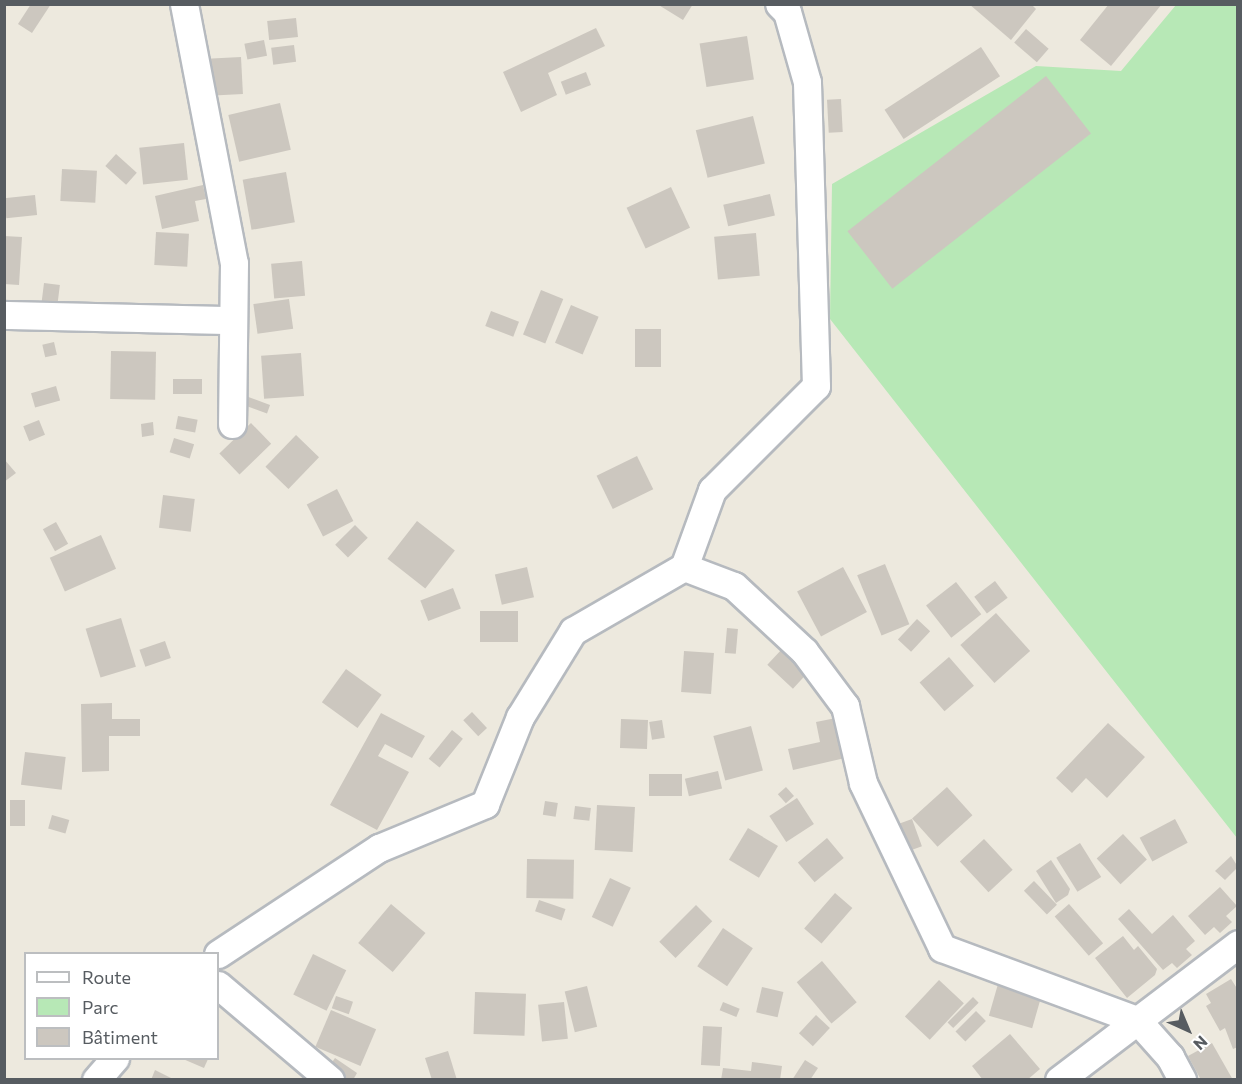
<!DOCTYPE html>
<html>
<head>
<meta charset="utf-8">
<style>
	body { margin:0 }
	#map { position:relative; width:1242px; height:1084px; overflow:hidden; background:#ede9de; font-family:Commissioner,sans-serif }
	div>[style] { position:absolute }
	.green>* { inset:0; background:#b7e8b6 }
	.building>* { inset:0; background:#ccc7bf; transform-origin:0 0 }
	.roads { filter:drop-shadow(2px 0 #b6babf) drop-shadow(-2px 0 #b6babf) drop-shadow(0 2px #b6babf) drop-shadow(0 -2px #b6babf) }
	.minor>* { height:27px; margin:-13.5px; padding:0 13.5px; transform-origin:13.5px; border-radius:13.5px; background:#fff }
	span { translate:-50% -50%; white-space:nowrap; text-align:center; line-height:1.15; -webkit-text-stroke:5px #fff; paint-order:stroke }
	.frame { position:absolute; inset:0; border:6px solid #575c61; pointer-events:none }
	.legend { position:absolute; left:24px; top:952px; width:195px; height:108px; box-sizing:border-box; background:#fff; border:2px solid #bcbec0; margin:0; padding:8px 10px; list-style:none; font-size:18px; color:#575c61 }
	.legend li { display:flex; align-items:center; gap:12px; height:30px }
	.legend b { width:30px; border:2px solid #bcbec0 }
	.north { position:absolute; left:1158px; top:1000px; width:60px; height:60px; -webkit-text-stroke:4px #fff; paint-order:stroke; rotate:136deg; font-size:16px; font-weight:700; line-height:24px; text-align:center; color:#575c61 }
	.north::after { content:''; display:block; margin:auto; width:21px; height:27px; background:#575c61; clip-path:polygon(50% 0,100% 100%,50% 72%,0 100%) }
</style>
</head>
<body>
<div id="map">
	<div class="green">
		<i style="clip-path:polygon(1176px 5px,1237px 5px,1237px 838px,830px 319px,832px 184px,1036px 66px,1121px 71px)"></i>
	</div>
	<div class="building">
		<i style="clip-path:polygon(31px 4px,51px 4px,32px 33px,18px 24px)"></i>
		<i style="clip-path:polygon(657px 4px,693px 4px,683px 20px)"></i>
		<i style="clip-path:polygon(969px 4px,1031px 4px,1036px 9px,1011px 40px)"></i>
		<i style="clip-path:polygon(1109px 4px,1162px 4px,1111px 66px,1080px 40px)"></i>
		<i style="left:296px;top:18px;width:19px;height:29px;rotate:84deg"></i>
		<i style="clip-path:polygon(596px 28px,605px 46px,548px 73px,557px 95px,521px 112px,503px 72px)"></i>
		<i style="left:1026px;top:29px;width:30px;height:18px;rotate:41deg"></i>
		<i style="left:747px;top:36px;width:44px;height:48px;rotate:81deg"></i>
		<i style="left:264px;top:40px;width:16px;height:20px;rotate:79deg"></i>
		<i style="left:294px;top:45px;width:17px;height:23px;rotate:83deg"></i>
		<i style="left:981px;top:47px;width:35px;height:115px;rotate:57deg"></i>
		<i style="left:241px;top:57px;width:37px;height:34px;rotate:87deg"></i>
		<i style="left:586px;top:72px;width:14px;height:27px;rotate:69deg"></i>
		<i style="left:1046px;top:76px;width:73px;height:252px;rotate:52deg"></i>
		<i style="left:841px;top:99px;width:33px;height:14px;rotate:87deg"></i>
		<i style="left:280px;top:103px;width:48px;height:53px;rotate:77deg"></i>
		<i style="left:753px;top:116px;width:49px;height:59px;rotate:76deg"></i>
		<i style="left:184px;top:143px;width:37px;height:45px;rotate:84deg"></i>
		<i style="left:116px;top:154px;width:28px;height:16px;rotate:42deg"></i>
		<i style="left:62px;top:169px;width:35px;height:32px;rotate:3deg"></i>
		<i style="left:286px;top:172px;width:51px;height:44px;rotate:80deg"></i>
		<i style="clip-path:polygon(203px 185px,206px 199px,195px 201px,199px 221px,162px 229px,155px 196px)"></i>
		<i style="left:671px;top:187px;width:45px;height:49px;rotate:65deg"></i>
		<i style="left:770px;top:194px;width:22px;height:48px;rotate:77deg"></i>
		<i style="left:35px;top:195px;width:20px;height:31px;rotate:84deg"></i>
		<i style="left:156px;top:232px;width:33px;height:33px;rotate:3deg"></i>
		<i style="left:756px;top:233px;width:43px;height:42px;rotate:85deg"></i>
		<i style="clip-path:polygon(4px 236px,22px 237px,19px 285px,4px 284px)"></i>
		<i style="left:302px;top:261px;width:35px;height:31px;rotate:85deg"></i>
		<i style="left:44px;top:283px;width:16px;height:28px;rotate:7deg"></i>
		<i style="left:541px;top:290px;width:24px;height:48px;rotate:22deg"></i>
		<i style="left:289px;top:299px;width:30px;height:36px;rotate:82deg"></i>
		<i style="left:571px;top:305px;width:30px;height:41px;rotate:23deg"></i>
		<i style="left:491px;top:311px;width:30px;height:16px;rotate:21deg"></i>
		<i style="left:635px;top:329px;width:26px;height:38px"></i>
		<i style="left:54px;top:342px;width:13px;height:12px;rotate:77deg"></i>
		<i style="left:111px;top:351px;width:45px;height:48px;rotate:1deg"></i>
		<i style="left:301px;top:353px;width:43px;height:40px;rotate:86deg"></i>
		<i style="left:202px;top:379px;width:15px;height:29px;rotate:90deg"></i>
		<i style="left:56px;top:386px;width:15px;height:26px;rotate:74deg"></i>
		<i style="left:240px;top:394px;width:32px;height:9px;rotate:20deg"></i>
		<i style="left:178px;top:416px;width:20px;height:13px;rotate:11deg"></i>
		<i style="left:39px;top:420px;width:16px;height:17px;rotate:68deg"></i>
		<i style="clip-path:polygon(153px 422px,154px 435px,142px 437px,141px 424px)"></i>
		<i style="left:251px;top:423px;width:29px;height:44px;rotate:46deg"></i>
		<i style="left:296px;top:435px;width:32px;height:44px;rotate:44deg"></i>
		<i style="left:174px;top:438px;width:21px;height:15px;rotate:17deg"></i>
		<i style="left:637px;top:456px;width:37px;height:45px;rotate:64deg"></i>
		<i style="clip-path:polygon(4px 459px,16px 473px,4px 482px)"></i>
		<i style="left:337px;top:489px;width:36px;height:34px;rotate:63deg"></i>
		<i style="left:163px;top:495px;width:32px;height:33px;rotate:7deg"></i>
		<i style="left:417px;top:521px;width:48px;height:48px;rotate:38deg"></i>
		<i style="left:56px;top:522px;width:25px;height:15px;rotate:61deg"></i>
		<i style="left:355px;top:525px;width:18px;height:28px;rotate:45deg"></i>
		<i style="left:101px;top:535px;width:37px;height:56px;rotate:66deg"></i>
		<i style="left:885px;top:564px;width:65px;height:30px;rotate:68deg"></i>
		<i style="left:527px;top:567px;width:31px;height:33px;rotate:77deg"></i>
		<i style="left:843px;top:567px;width:51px;height:52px;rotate:62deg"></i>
		<i style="left:995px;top:581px;width:21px;height:26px;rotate:53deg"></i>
		<i style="left:956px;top:582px;width:41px;height:38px;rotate:52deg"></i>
		<i style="left:453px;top:588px;width:22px;height:35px;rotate:69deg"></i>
		<i style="left:518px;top:611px;width:31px;height:38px;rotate:90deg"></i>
		<i style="left:996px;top:613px;width:51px;height:48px;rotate:48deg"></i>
		<i style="left:121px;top:618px;width:51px;height:37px;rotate:73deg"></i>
		<i style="left:917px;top:619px;width:18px;height:28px;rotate:43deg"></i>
		<i style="left:727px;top:628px;width:11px;height:25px;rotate:5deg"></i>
		<i style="left:165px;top:641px;width:18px;height:27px;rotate:71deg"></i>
		<i style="left:783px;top:648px;width:35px;height:23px;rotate:43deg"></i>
		<i style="left:684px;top:651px;width:30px;height:41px;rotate:4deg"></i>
		<i style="left:949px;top:657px;width:38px;height:39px;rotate:49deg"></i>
		<i style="left:346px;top:669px;width:44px;height:41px;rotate:36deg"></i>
		<i style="clip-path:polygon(112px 703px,112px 719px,140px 719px,140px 736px,109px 736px,109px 771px,82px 772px,81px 704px)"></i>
		<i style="left:472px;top:712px;width:22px;height:12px;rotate:47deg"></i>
		<i style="clip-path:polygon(381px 713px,425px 736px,412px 758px,385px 744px,378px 756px,409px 772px,377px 830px,330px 805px)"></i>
		<i style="clip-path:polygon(836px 718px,845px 758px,793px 770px,788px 749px,820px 742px,816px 722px)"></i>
		<i style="left:621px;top:719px;width:27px;height:29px;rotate:2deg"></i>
		<i style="left:662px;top:720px;width:18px;height:13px;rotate:81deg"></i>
		<i style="clip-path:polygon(1108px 723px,1145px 757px,1107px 798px,1086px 778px,1072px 793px,1056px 778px)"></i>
		<i style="left:751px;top:726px;width:46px;height:39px;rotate:75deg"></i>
		<i style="left:452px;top:730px;width:14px;height:37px;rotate:39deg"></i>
		<i style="left:25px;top:752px;width:41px;height:33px;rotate:7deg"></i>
		<i style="left:718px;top:771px;width:18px;height:34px;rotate:77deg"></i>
		<i style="left:682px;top:774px;width:22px;height:33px;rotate:90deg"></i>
		<i style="left:786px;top:787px;width:12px;height:11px;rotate:48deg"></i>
		<i style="left:947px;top:787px;width:38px;height:47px;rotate:48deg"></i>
		<i style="left:797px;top:798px;width:31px;height:33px;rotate:57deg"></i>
		<i style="left:10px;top:800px;width:15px;height:26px"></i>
		<i style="left:545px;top:801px;width:13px;height:14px;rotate:9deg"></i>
		<i style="left:597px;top:805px;width:38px;height:45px;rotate:3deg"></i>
		<i style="left:575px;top:806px;width:16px;height:13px;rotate:7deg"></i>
		<i style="left:52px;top:815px;width:18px;height:14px;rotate:16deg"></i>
		<i style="left:912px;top:819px;width:29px;height:19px;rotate:70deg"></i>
		<i style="left:1175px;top:819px;width:27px;height:40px;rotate:62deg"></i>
		<i style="left:748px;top:828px;width:35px;height:37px;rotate:31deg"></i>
		<i style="left:1123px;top:834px;width:35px;height:36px;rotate:47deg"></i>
		<i style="left:827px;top:838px;width:26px;height:38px;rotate:50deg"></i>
		<i style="left:984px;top:839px;width:42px;height:33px;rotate:47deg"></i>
		<i style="left:1080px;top:843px;width:40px;height:28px;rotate:58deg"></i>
		<i style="clip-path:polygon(1231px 856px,1238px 867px,1225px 880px,1215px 871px)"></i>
		<i style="left:527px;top:859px;width:47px;height:39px;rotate:1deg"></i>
		<i style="clip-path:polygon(1051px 860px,1070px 889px,1068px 895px,1056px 903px,1036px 871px)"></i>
		<i style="left:610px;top:878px;width:23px;height:43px;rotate:25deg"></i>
		<i style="left:1034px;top:881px;width:33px;height:14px;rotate:46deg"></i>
		<i style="clip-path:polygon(1220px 887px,1237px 906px,1226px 916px,1232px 922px,1220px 933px,1214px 927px,1205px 935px,1188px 916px)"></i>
		<i style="left:835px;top:893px;width:23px;height:47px;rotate:41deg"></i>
		<i style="left:539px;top:900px;width:28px;height:12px;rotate:19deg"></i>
		<i style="left:391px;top:904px;width:45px;height:51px;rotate:40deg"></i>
		<i style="left:1069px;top:904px;width:52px;height:19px;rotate:49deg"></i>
		<i style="left:696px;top:905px;width:23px;height:52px;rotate:45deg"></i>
		<i style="clip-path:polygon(1129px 909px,1152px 934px,1173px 915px,1195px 941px,1186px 949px,1192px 955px,1177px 968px,1172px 963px,1163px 970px,1118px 919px)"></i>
		<i style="left:723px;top:928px;width:36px;height:46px;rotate:34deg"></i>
		<i style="clip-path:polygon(1123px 936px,1134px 950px,1138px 946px,1157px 969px,1155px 975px,1127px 998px,1095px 958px)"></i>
		<i style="left:313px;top:954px;width:37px;height:45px;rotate:26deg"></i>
		<i style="left:822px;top:961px;width:54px;height:33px;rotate:50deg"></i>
		<i style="clip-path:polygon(1231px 979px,1238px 990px,1238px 1047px,1233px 1049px,1225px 1028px,1220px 1031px,1206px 1006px,1211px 1003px,1206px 994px)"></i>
		<i style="left:939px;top:980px;width:34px;height:50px;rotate:43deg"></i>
		<i style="left:998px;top:984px;width:45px;height:33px;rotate:16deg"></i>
		<i style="left:587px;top:986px;width:42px;height:23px;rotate:76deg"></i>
		<i style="left:762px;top:987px;width:22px;height:26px;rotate:13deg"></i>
		<i style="left:475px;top:992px;width:51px;height:42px;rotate:2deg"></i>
		<i style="left:336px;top:996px;width:18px;height:13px;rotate:19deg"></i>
		<i style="left:973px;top:997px;width:8px;height:36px;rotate:45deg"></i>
		<i style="left:564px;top:1002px;width:37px;height:26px;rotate:84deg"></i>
		<i style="left:723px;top:1002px;width:18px;height:9px;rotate:22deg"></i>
		<i style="left:331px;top:1010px;width:49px;height:40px;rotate:23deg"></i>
		<i style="left:976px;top:1011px;width:14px;height:29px;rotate:45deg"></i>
		<i style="left:816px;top:1015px;width:19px;height:25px;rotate:43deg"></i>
		<i style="left:703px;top:1026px;width:19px;height:39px;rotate:3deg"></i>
		<i style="clip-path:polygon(1010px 1034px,1040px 1069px,1027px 1080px,983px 1080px,972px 1066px)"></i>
		<i style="clip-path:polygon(1212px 1043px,1233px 1080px,1201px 1080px,1188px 1056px)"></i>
		<i style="clip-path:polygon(448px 1051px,457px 1080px,432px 1080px,425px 1058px)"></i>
		<i style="clip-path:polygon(335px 1058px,357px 1073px,353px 1080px,345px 1080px,328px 1068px)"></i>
		<i style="clip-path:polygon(183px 1059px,208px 1059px,204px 1068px)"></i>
		<i style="clip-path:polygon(805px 1060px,818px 1068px,810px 1080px,792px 1080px)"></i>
		<i style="clip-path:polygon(752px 1062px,782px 1066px,780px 1080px,721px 1080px,723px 1068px,751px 1071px)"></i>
		<i style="clip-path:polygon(155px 1070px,175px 1080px,151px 1080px)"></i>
	</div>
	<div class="roads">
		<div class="minor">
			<i style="left:184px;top:4px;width:264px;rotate:79.1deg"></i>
			<i style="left:234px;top:263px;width:161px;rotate:90.7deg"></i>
			<i style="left:4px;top:315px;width:229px;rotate:1.3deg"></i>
			<i style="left:684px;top:567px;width:82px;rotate:-70deg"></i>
			<i style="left:712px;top:490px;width:147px;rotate:-45deg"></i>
			<i style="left:816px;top:386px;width:304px;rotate:-91.7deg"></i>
			<i style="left:807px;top:82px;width:73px;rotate:-105.9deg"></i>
			<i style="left:787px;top:12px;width:11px;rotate:-135deg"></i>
			<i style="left:218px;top:954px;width:193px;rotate:-33.4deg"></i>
			<i style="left:379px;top:848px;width:115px;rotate:-22.5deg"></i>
			<i style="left:485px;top:804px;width:94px;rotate:-68.1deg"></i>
			<i style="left:520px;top:717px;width:101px;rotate:-58.4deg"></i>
			<i style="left:573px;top:631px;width:128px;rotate:-30deg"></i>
			<i style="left:684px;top:567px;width:53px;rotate:20.8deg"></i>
			<i style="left:734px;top:586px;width:96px;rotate:42.9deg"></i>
			<i style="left:804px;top:651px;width:69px;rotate:53.3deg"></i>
			<i style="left:845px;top:706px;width:79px;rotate:76.8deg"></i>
			<i style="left:863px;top:783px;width:183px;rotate:64.4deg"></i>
			<i style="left:942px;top:948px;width:208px;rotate:20.3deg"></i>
			<i style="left:1137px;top:1020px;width:50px;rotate:48.3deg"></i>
			<i style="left:1170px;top:1057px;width:26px;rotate:62deg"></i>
			<i style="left:218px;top:985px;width:147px;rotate:40.3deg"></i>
			<i style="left:96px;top:1080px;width:29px;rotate:-49deg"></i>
			<i style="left:1059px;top:1080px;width:225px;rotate:-37.2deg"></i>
		</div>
	</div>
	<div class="frame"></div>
	<ul class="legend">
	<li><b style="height:8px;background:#fff"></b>Route</li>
	<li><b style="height:16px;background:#b7e8b6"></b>Parc</li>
	<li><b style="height:16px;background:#ccc7bf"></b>Bâtiment</li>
	</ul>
	<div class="north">N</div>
</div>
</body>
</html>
